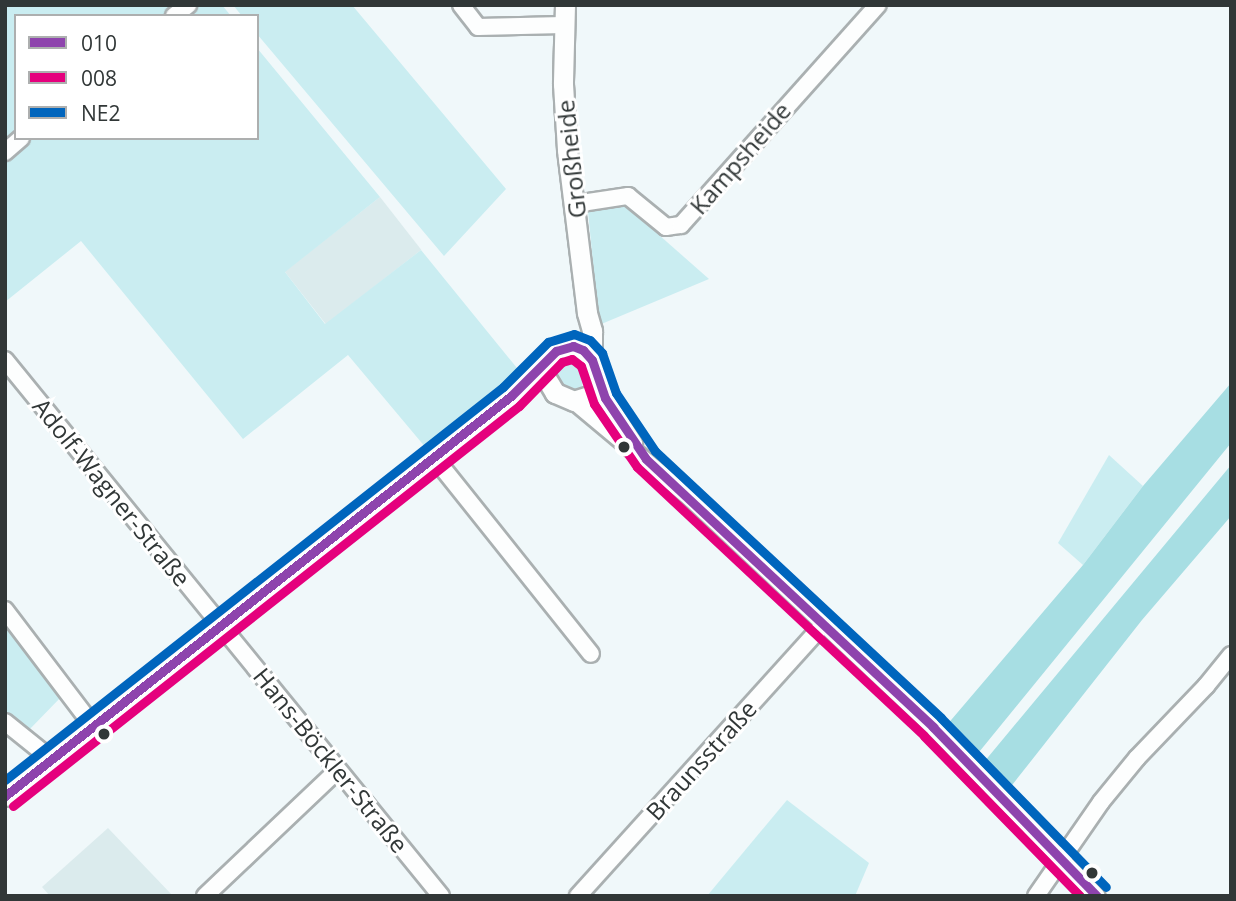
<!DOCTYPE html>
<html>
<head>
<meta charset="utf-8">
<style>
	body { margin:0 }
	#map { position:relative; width:1236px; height:901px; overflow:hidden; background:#f0f8fa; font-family:"Open Sans",sans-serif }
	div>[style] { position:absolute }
	.built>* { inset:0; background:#dbebed; transform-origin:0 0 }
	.green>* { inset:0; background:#caedf1 }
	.forest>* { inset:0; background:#a7dee3 }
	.roads { filter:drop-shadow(2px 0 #aab0b1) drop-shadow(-2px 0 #aab0b1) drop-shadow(0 2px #aab0b1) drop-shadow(0 -2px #aab0b1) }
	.minor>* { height:16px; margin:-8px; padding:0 8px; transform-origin:8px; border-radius:8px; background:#fdfefe }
	.tertiary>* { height:19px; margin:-9.5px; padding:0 9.5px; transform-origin:9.5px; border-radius:9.5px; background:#fdfefe }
	.bus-1>* { height:9px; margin:-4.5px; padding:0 4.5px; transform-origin:4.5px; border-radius:4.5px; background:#8e44ad }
	.bus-2>* { height:9px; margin:-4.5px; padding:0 4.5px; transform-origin:4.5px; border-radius:4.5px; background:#e5007d }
	.bus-3>* { height:9px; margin:-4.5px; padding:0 4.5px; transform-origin:4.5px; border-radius:4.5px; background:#0065bd }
	.dots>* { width:19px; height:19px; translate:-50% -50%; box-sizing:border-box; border:4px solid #fff; border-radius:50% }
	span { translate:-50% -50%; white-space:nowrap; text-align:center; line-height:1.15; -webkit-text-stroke:6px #fff; paint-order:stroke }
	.street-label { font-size:24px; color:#313737 }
	.frame { position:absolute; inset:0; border:7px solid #313737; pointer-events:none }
	.legend { position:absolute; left:14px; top:14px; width:245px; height:126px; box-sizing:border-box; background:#fff; border:2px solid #adafaf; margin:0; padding:9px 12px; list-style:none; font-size:21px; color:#313737 }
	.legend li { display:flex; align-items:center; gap:14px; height:35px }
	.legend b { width:35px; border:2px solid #adafaf }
</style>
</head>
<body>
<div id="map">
	<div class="built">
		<i style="left:380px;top:197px;width:67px;height:121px;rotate:52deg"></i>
		<i style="clip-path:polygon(108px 828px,173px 896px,50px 896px,42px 887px)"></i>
	</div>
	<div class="green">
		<i style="clip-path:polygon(5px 5px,222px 5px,231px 16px,16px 16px,16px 138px,257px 138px,257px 48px,380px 197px,285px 272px,325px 324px,421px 250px,517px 368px,517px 375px,426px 448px,348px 355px,243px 439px,81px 241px,5px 302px)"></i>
		<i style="clip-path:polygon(233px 5px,352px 5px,506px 189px,444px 256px,257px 34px,257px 16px,242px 16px)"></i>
		<i style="clip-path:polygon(625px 205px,709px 279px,599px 325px,588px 211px)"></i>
		<i style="clip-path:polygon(568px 355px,577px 355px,580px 360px,583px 394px,575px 393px,553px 378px,553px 366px)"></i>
		<i style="clip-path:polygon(1109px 455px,1143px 486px,1083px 565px,1058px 543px)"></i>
		<i style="clip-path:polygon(5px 623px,63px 695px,28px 731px,5px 714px)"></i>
		<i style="clip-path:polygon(787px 800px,869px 863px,855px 896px,707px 896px)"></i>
	</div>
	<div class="forest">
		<i style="clip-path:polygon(1231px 383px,1231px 443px,975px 757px,946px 726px,1083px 565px,1143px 486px)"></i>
		<i style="clip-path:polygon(1231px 465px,1231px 516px,1142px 620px,1009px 789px,984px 762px)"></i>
	</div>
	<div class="roads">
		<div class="minor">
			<i style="left:461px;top:5px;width:28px;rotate:52deg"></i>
			<i style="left:478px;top:27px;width:85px;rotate:-1.3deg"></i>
			<i style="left:174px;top:16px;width:18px;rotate:-38deg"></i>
			<i style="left:5px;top:152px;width:21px;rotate:-41deg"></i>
			<i style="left:575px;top:204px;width:54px;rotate:-8.6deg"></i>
			<i style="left:628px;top:196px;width:49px;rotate:39.2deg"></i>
			<i style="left:666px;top:227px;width:15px;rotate:-8deg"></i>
			<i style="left:681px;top:225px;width:295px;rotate:-48.2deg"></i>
			<i style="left:5px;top:360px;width:691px;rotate:50.87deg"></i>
			<i style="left:598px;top:376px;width:23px;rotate:72deg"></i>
			<i style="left:605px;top:398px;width:54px;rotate:57.2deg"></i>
			<i style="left:574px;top:401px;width:153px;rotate:39.9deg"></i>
			<i style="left:691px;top:499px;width:183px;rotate:43.2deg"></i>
			<i style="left:824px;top:624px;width:150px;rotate:43.4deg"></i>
			<i style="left:933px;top:727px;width:235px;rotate:45.9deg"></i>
			<i style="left:433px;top:456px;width:253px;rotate:51.4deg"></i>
			<i style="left:5px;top:610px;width:146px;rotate:52.8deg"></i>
			<i style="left:5px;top:722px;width:59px;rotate:38.8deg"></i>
			<i style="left:205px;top:896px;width:183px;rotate:-43.5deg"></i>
			<i style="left:578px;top:896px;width:367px;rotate:-47.9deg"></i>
			<i style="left:1036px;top:896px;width:114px;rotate:-55.3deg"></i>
			<i style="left:1101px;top:802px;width:57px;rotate:-50.7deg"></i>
			<i style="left:1137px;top:758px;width:100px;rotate:-46.2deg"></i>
			<i style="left:1206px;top:686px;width:40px;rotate:-51deg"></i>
		</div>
		<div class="tertiary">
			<i style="left:565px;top:5px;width:79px;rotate:91.5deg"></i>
			<i style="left:563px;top:84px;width:66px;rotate:86.5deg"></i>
			<i style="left:567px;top:150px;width:164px;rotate:83deg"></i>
			<i style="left:587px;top:313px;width:19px;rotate:74deg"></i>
			<i style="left:592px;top:331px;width:29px;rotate:90deg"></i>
			<i style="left:5px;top:796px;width:645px;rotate:-38.33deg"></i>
			<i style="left:511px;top:396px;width:64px;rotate:-45deg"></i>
			<i style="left:556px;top:351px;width:18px;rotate:-16deg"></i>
			<i style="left:573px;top:346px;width:11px;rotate:22deg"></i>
			<i style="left:583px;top:350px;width:13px;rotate:48deg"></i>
			<i style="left:592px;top:360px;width:17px;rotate:69deg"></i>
			<i style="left:598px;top:376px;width:10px;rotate:96deg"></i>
			<i style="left:597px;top:386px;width:10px;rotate:119deg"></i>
			<i style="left:592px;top:395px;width:19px;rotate:162deg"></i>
			<i style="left:574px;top:401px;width:21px;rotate:-157deg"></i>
			<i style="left:555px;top:393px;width:17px;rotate:-121deg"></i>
			<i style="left:546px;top:378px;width:13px;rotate:-99deg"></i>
		</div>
	</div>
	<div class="bus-1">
		<i style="left:5px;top:796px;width:645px;rotate:-38.33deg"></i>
		<i style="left:511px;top:396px;width:64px;rotate:-45deg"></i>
		<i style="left:556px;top:351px;width:18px;rotate:-16deg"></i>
		<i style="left:573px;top:346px;width:11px;rotate:22deg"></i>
		<i style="left:583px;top:350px;width:13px;rotate:48deg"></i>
		<i style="left:592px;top:360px;width:40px;rotate:71.1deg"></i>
		<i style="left:605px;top:398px;width:73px;rotate:56.1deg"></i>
		<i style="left:646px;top:459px;width:393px;rotate:43deg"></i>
		<i style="left:933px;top:727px;width:235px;rotate:45.9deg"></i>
	</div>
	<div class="bus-2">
		<i style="left:13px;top:806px;width:645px;rotate:-38.33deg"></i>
		<i style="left:519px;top:406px;width:62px;rotate:-45.7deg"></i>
		<i style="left:562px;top:362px;width:10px;rotate:-17deg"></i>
		<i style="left:572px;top:359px;width:11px;rotate:38deg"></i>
		<i style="left:581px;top:366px;width:40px;rotate:71.1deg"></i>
		<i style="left:594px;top:404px;width:76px;rotate:55.7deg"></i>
		<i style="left:637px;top:467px;width:393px;rotate:43.1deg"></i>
		<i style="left:924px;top:736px;width:223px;rotate:45.7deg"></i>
	</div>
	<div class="bus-3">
		<i style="left:5px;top:780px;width:634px;rotate:-38.28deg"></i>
		<i style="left:503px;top:387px;width:64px;rotate:-45deg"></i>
		<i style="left:548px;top:342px;width:27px;rotate:-17deg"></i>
		<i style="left:574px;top:334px;width:17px;rotate:21deg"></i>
		<i style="left:590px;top:340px;width:18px;rotate:47deg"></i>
		<i style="left:602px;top:353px;width:42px;rotate:70.7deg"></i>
		<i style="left:616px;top:393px;width:70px;rotate:56.1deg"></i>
		<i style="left:655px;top:451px;width:391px;rotate:43deg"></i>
		<i style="left:941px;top:718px;width:236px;rotate:45.7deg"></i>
	</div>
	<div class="dots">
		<i style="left:624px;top:447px;background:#313737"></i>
		<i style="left:104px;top:734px;background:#313737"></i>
		<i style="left:1092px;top:873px;background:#313737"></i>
	</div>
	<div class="street-label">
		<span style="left:740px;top:158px;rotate:-49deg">Kampsheide</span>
		<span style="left:571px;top:159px;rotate:-96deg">Großheide</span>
		<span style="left:112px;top:492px;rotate:51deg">Adolf-Wagner-Straße</span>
		<span style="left:331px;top:760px;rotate:51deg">Hans-Böckler-Straße</span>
		<span style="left:701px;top:760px;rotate:-48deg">Braunsstraße</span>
	</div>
	<div class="frame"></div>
	<ul class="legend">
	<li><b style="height:9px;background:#8e44ad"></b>010</li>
	<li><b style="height:9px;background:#e5007d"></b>008</li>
	<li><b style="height:9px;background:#0065bd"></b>NE2</li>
	</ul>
</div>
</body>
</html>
